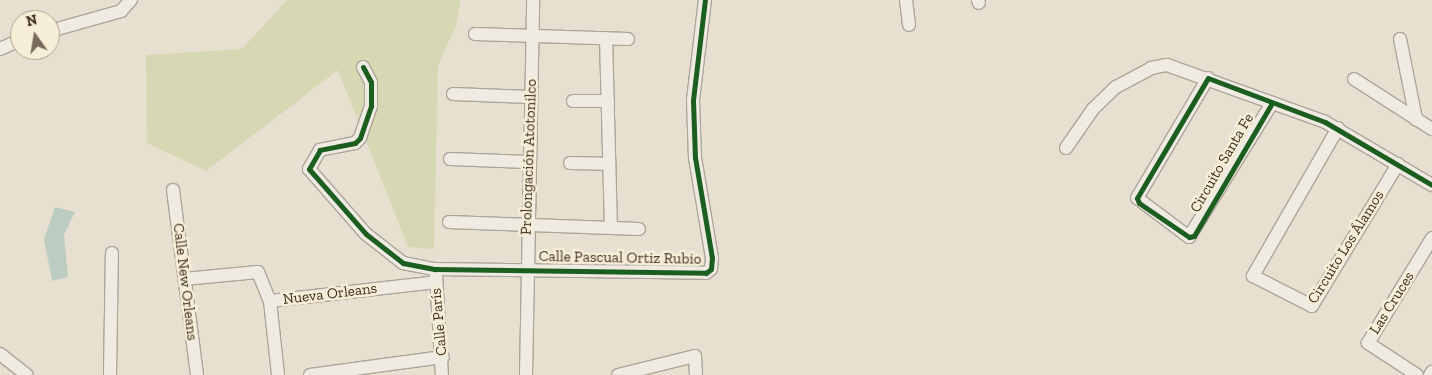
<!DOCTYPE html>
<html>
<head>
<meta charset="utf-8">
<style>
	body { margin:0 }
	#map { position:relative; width:1432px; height:375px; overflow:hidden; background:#e7e0d1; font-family:"Zilla Slab",serif }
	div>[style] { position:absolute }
	.green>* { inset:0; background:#d6d7b3 }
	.water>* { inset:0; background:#bcccc2 }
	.roads { filter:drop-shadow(1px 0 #ada599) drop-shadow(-1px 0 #ada599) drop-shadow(0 1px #ada599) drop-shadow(0 -1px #ada599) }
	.minor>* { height:12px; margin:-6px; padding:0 6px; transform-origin:6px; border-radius:6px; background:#efebe3 }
	.cycleway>* { height:5px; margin:-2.5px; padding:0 2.5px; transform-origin:2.5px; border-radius:2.5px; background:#1b5e20 }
	span { translate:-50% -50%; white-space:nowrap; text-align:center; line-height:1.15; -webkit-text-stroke:5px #f7eed8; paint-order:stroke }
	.street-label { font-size:15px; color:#3d2e20 }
	.north { position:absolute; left:10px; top:10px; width:50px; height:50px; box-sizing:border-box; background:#f7eed8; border:1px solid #ada18e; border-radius:50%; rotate:347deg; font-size:14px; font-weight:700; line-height:20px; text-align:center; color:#3d2e20 }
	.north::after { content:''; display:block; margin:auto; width:18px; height:22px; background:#786c5e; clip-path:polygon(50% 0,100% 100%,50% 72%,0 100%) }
</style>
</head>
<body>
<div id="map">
	<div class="green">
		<i style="clip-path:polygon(287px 0,461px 0,456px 26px,438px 65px,434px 249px,408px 247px,338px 70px,206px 171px,147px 143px,146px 55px,242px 49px)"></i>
	</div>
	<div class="water">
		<i style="clip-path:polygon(55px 207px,75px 212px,64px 235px,68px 277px,52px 281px,44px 239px)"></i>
	</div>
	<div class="roads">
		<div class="minor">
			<i style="left:906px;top:0;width:25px;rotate:83deg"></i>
			<i style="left:978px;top:0;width:3px;rotate:72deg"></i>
			<i style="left:50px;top:31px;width:74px;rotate:-15.7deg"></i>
			<i style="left:121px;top:11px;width:15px;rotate:-48deg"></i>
			<i style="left:475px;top:34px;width:153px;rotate:1.9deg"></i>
			<i style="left:606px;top:38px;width:189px;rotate:88.5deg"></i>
			<i style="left:1400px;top:39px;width:82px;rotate:78.7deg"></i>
			<i style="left:0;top:49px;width:22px;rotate:-24deg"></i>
			<i style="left:363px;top:67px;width:17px;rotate:62deg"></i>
			<i style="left:371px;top:82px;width:24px;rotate:90deg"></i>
			<i style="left:371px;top:106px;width:34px;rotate:109deg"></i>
			<i style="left:360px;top:138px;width:7px;rotate:135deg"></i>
			<i style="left:355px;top:143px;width:36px;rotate:169deg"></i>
			<i style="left:320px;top:150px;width:22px;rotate:120deg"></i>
			<i style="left:309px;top:169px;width:86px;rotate:48.8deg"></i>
			<i style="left:366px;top:234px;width:47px;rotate:38.1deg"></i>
			<i style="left:403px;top:263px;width:33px;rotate:11deg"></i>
			<i style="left:435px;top:269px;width:271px;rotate:0.8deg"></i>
			<i style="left:706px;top:273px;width:6px;rotate:-39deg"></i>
			<i style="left:711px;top:269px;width:11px;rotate:-85deg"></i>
			<i style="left:712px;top:258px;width:101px;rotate:-99.6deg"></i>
			<i style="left:695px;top:158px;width:58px;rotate:-92deg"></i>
			<i style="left:693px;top:100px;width:101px;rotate:-83.2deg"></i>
			<i style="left:1208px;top:78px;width:139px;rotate:120.6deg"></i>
			<i style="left:1137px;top:198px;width:65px;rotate:36.9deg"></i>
			<i style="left:1189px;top:237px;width:158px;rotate:-58.2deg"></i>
			<i style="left:1354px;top:79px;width:93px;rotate:32.7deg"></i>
			<i style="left:453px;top:94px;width:77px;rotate:2.2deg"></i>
			<i style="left:573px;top:101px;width:35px"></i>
			<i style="left:1338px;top:128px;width:171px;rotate:119.9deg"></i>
			<i style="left:1253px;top:276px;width:66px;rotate:27deg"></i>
			<i style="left:1312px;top:306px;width:166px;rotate:-58.8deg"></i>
			<i style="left:1066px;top:148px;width:47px;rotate:-55.3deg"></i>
			<i style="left:1093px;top:109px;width:32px;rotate:-44deg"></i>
			<i style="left:1116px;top:87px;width:40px;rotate:-28deg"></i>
			<i style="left:1151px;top:68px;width:16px;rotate:-11deg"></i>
			<i style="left:1167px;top:65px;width:168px;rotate:19.8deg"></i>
			<i style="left:1325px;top:122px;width:124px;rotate:30.5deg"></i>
			<i style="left:450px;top:159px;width:78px;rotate:2.2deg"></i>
			<i style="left:570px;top:163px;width:39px;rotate:1deg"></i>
			<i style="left:173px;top:190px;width:187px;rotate:82.6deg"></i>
			<i style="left:449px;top:222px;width:190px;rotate:2.1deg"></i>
			<i style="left:436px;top:275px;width:100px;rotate:86.6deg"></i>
			<i style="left:184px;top:279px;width:74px;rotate:-5.4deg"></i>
			<i style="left:258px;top:272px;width:31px;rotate:68deg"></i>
			<i style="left:270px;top:301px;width:74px;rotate:83.8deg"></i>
			<i style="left:270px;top:301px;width:167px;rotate:-6.5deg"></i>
			<i style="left:0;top:354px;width:34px;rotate:38deg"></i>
			<i style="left:110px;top:375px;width:122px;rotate:-89.1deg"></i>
			<i style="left:310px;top:375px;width:134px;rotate:-7.7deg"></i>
			<i style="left:526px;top:375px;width:375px;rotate:-88.9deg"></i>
			<i style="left:618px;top:375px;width:79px;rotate:-13.9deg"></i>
			<i style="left:695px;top:356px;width:19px;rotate:87deg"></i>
			<i style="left:1417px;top:375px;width:59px;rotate:-146.9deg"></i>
			<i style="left:1368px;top:343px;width:123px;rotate:-58.6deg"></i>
			<i style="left:1430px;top:375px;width:4px;rotate:-56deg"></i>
		</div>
	</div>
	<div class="cycleway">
		<i style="left:363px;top:67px;width:17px;rotate:62deg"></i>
		<i style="left:371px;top:82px;width:24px;rotate:90deg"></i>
		<i style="left:371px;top:106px;width:34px;rotate:109deg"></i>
		<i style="left:360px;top:138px;width:7px;rotate:135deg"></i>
		<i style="left:355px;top:143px;width:36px;rotate:169deg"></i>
		<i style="left:320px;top:150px;width:22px;rotate:120deg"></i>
		<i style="left:309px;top:169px;width:86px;rotate:48.8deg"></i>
		<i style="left:366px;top:234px;width:47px;rotate:38.1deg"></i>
		<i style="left:403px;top:263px;width:33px;rotate:11deg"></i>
		<i style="left:435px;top:269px;width:271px;rotate:0.8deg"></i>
		<i style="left:706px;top:273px;width:6px;rotate:-39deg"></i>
		<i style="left:711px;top:269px;width:11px;rotate:-85deg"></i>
		<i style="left:712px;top:258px;width:101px;rotate:-99.6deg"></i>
		<i style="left:695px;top:158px;width:58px;rotate:-92deg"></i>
		<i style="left:693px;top:100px;width:101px;rotate:-83.2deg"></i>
		<i style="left:1272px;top:103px;width:154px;rotate:120.4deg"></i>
		<i style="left:1194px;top:236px;width:5px;rotate:169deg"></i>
		<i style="left:1189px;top:237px;width:60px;rotate:-145.8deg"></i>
		<i style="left:1139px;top:203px;width:5px;rotate:-112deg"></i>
		<i style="left:1137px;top:198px;width:139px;rotate:-59.4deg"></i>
		<i style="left:1208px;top:78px;width:125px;rotate:20.6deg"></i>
		<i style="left:1325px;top:122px;width:124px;rotate:30.5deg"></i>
	</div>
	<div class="street-label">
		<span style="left:529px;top:157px;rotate:-88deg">Prolongación Atotonilco</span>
		<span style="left:1222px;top:163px;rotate:-60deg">Circuito Santa Fe</span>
		<span style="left:1346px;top:247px;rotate:-58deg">Circuito Los Álamos</span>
		<span style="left:620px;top:258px;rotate:1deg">Calle Pascual Ortiz Rubio</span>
		<span style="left:185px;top:282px;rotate:83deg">Calle New Orleans</span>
		<span style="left:330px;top:294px;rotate:-7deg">Nueva Orleans</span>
		<span style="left:1392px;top:303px;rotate:-58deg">Las Cruces</span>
		<span style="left:439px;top:322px;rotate:-95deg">Calle París</span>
	</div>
	<div class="north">N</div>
</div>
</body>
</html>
